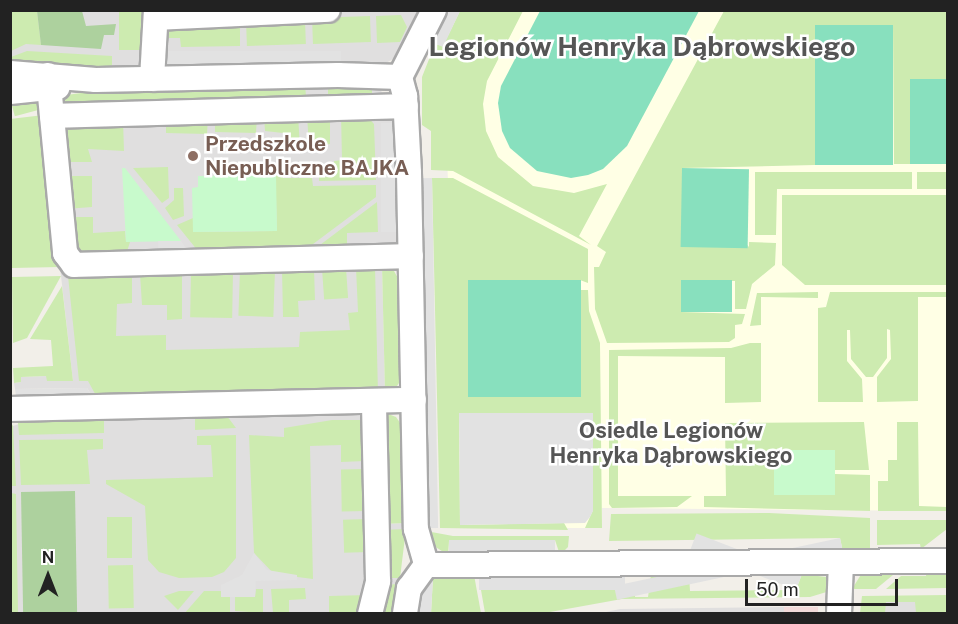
<!DOCTYPE html>
<html>
<head>
<meta charset="utf-8">
<style>
	body { margin:0 }
	#map { position:relative; width:958px; height:624px; overflow:hidden; background:#f2efe9; font-family:"Public Sans",sans-serif }
	div>[style] { position:absolute }
	.residential>* { inset:0; background:#e0dfdf; transform-origin:0 0 }
	.commercial>* { inset:0; background:#f2dad9; transform-origin:0 0 }
	.education>* { inset:0; background:#ffffe5 }
	.grass>* { inset:0; background:#cdebb0; transform-origin:0 0 }
	.forest>* { inset:0; background:#add19e; transform-origin:0 0 }
	.park>* { inset:0; background:#c8facc; transform-origin:0 0 }
	.pitch>* { inset:0; background:#88e0be; transform-origin:0 0 }
	.parking>* { inset:0; background:#e2e2e2; transform-origin:0 0 }
	.roads { filter:drop-shadow(2px 0 #a9a9a9) drop-shadow(-2px 0 #a9a9a9) drop-shadow(0 2px #a9a9a9) drop-shadow(0 -2px #a9a9a9) }
	.street>* { height:24px; margin:-12px; padding:0 12px; transform-origin:12px; border-radius:12px; background:#fff }
	.dots>* { width:16px; height:16px; translate:-50% -50%; box-sizing:border-box; border:3px solid #fff; border-radius:50% }
	span { translate:-50% -50%; white-space:nowrap; text-align:center; line-height:1.15; -webkit-text-stroke:5px #fff; paint-order:stroke }
	.education-label { font-size:21px; color:#785e54; font-weight:700 }
	.left { translate:0 -50%; text-align:left }
	.neighbourhood-label { font-size:22px; color:#555; font-weight:700 }
	.district-label { font-size:27px; color:#555; font-weight:700 }
	.frame { position:absolute; inset:0; border:12px solid #222; pointer-events:none }
	.north { position:absolute; left:18px; top:546px; width:60px; height:60px; -webkit-text-stroke:4px #fff; paint-order:stroke; rotate:0deg; font-size:16px; font-weight:700; line-height:24px; text-align:center; color:#222 }
	.north::after { content:''; display:block; margin:auto; width:21px; height:27px; background:#222; clip-path:polygon(50% 0,100% 100%,50% 72%,0 100%) }
	.scale { position:absolute; left:745px; top:579px; width:153px; height:27px; box-sizing:border-box; border:3px solid #222; border-top:0; padding-left:8px; font-size:18px; line-height:21px; white-space:nowrap; color:#222; -webkit-text-stroke:4px #fff; paint-order:stroke }
</style>
</head>
<body>
<div id="map">
	<div class="residential">
		<i style="clip-path:polygon(10px 11px,423px 11px,400px 55px,384px 64px,103px 71px,37px 61px,11px 61px)"></i>
		<i style="clip-path:polygon(375px 85px,391px 101px,397px 123px,382px 124px,384px 231px,399px 231px,400px 250px,125px 258px,70px 245px,59px 96px)"></i>
		<i style="clip-path:polygon(382px 265px,385px 393px,95px 401px,87px 388px,15px 389px,14px 383px,21px 382px,21px 377px,47px 376px,47px 381px,73px 381px,60px 267px,68px 272px)"></i>
		<i style="clip-path:polygon(366px 406px,381px 524px,406px 523px,382px 578px,400px 578px,382px 605px,383px 613px,11px 613px,10px 427px,25px 422px,29px 415px)"></i>
		<i style="left:885px;top:602px;width:31px;height:11px"></i>
		<i style="clip-path:polygon(784px 607px,784px 614px,597px 614px,620px 609px)"></i>
	</div>
	<div class="commercial">
		<i style="left:784px;top:607px;width:34px;height:6px"></i>
	</div>
	<div class="education">
		<i style="clip-path:polygon(940px 10px,947px 14px,947px 511px,602px 508px,602px 528px,462px 528px,447px 157px,490px 11px)"></i>
	</div>
	<div class="grass">
		<i style="clip-path:polygon(11px 11px,37px 11px,41px 45px,26px 44px,11px 51px)"></i>
		<i style="left:119px;top:11px;width:31px;height:39px"></i>
		<i style="clip-path:polygon(460px 11px,523px 11px,487px 81px,483px 104px,486px 131px,498px 157px,533px 186px,574px 193px,607px 184px,579px 236px,591px 245px,453px 171px,431px 170px,431px 131px,422px 125px,422px 77px,435px 44px,443px 46px)"></i>
		<i style="clip-path:polygon(724px 11px,947px 11px,947px 79px,910px 79px,910px 164px,894px 164px,893px 25px,815px 25px,815px 165px,682px 168px,749px 247px,749px 242px,776px 243px,775px 265px,752px 284px,746px 309px,735px 309px,735px 281px,681px 281px,681px 312px,745px 314px,742px 324px,735px 325px,735px 338px,729px 342px,607px 343px,595px 309px,594px 267px,599px 267px,606px 252px,597px 246px)"></i>
		<i style="clip-path:polygon(401px 15px,407px 27px,400px 42px,377px 43px,376px 16px)"></i>
		<i style="left:370px;top:16px;width:26px;height:58px;rotate:88deg"></i>
		<i style="left:305px;top:19px;width:25px;height:59px;rotate:88deg"></i>
		<i style="clip-path:polygon(240px 22px,240px 46px,181px 47px,180px 38px,165px 38px,165px 25px)"></i>
		<i style="clip-path:polygon(27px 51px,112px 56px,112px 65px,103px 71px,37px 61px,11px 61px,11px 57px)"></i>
		<i style="clip-path:polygon(305px 85px,306px 96px,321px 95px,321px 102px,59px 108px,59px 96px,96px 91px)"></i>
		<i style="left:328px;top:85px;width:44px;height:16px"></i>
		<i style="left:40px;top:98px;width:11px;height:29px;rotate:75deg"></i>
		<i style="clip-path:polygon(330px 114px,330px 144px,309px 147px,307px 115px)"></i>
		<i style="clip-path:polygon(341px 114px,365px 114px,374px 124px,376px 180px,319px 181px,319px 177px,334px 177px,334px 161px,342px 160px)"></i>
		<i style="clip-path:polygon(44px 115px,60px 267px,12px 268px,10px 119px)"></i>
		<i style="clip-path:polygon(298px 115px,300px 147px,284px 148px,283px 133px,265px 131px,264px 116px)"></i>
		<i style="clip-path:polygon(257px 116px,256px 133px,215px 132px,215px 118px)"></i>
		<i style="clip-path:polygon(208px 118px,207px 134px,166px 133px,166px 119px)"></i>
		<i style="clip-path:polygon(123px 120px,124px 151px,88px 149px,92px 162px,61px 162px,63px 121px)"></i>
		<i style="clip-path:polygon(283px 164px,283px 178px,312px 178px,313px 186px,376px 185px,376px 197px,301px 253px,202px 256px,177px 225px,193px 218px,194px 232px,277px 231px,275px 165px)"></i>
		<i style="clip-path:polygon(168px 167px,169px 198px,162px 203px,133px 168px)"></i>
		<i style="clip-path:polygon(755px 172px,912px 172px,912px 189px,777px 189px,776px 235px,755px 235px)"></i>
		<i style="left:917px;top:172px;width:30px;height:17px"></i>
		<i style="clip-path:polygon(63px 176px,92px 176px,92px 207px,66px 209px)"></i>
		<i style="clip-path:polygon(432px 178px,453px 178px,588px 249px,588px 283px,580px 280px,468px 397px,581px 397px,581px 290px,588px 290px,589px 311px,600px 343px,602px 528px,585px 528px,593px 510px,593px 413px,459px 413px,460px 525px,564px 523px,568px 530px,440px 528px)"></i>
		<i style="clip-path:polygon(174px 188px,183px 188px,184px 216px,173px 220px,165px 208px,174px 200px)"></i>
		<i style="clip-path:polygon(782px 195px,947px 195px,947px 285px,805px 285px,782px 265px)"></i>
		<i style="clip-path:polygon(377px 202px,378px 232px,347px 233px,347px 252px,308px 254px)"></i>
		<i style="clip-path:polygon(67px 217px,93px 217px,93px 233px,125px 231px,126px 242px,130px 242px,125px 258px,82px 260px,70px 245px)"></i>
		<i style="clip-path:polygon(382px 265px,394px 271px,400px 282px,401px 380px,395px 389px,385px 393px)"></i>
		<i style="clip-path:polygon(375px 267px,378px 394px,99px 401px,88px 381px,79px 381px,68px 276px,132px 274px,132px 303px,117px 304px,116px 336px,166px 335px,166px 350px,299px 347px,300px 332px,350px 330px,348px 313px,358px 312px,356px 268px)"></i>
		<i style="left:346px;top:268px;width:30px;height:24px;rotate:86deg"></i>
		<i style="clip-path:polygon(314px 269px,315px 300px,298px 301px,299px 317px,283px 317px,282px 270px)"></i>
		<i style="left:275px;top:270px;width:47px;height:35px;rotate:92deg"></i>
		<i style="left:233px;top:271px;width:47px;height:42px;rotate:91deg"></i>
		<i style="clip-path:polygon(182px 273px,182px 319px,167px 320px,167px 305px,142px 305px,140px 274px)"></i>
		<i style="clip-path:polygon(61px 276px,27px 338px,13px 343px,12px 277px)"></i>
		<i style="clip-path:polygon(62px 286px,73px 381px,47px 381px,46px 376px,21px 377px,21px 382px,14px 383px,13px 368px,53px 366px,51px 340px,30px 339px)"></i>
		<i style="clip-path:polygon(818px 292px,818px 298px,761px 297px,761px 325px,750px 326px,757px 293px)"></i>
		<i style="clip-path:polygon(830px 292px,947px 292px,947px 297px,918px 297px,918px 401px,877px 402px,877px 377px,891px 359px,890px 330px,887px 329px,887px 358px,873px 377px,866px 377px,851px 359px,850px 330px,847px 330px,847px 361px,862px 379px,863px 402px,818px 402px,818px 308px,826px 307px)"></i>
		<i style="clip-path:polygon(750px 343px,761px 343px,761px 402px,725px 403px,725px 357px,618px 356px,618px 496px,692px 496px,677px 507px,612px 508px,609px 504px,609px 350px,731px 348px)"></i>
		<i style="clip-path:polygon(383px 412px,396px 417px,403px 427px,406px 523px,381px 524px)"></i>
		<i style="clip-path:polygon(227px 416px,236px 428px,195px 430px,195px 418px)"></i>
		<i style="clip-path:polygon(104px 420px,104px 433px,19px 435px,18px 423px,25px 422px)"></i>
		<i style="clip-path:polygon(332px 420px,364px 420px,365px 461px,341px 462px,341px 445px,310px 446px,313px 579px,274px 574px,254px 553px,249px 435px,284px 437px,284px 428px)"></i>
		<i style="clip-path:polygon(864px 422px,869px 470px,835px 470px,835px 451px,775px 450px,775px 495px,835px 494px,835px 474px,870px 475px,870px 511px,704px 507px,704px 496px,726px 496px,725px 423px)"></i>
		<i style="clip-path:polygon(897px 422px,918px 422px,919px 506px,947px 507px,947px 511px,878px 511px,878px 481px,888px 481px,888px 460px,897px 460px)"></i>
		<i style="clip-path:polygon(13px 425px,16px 486px,11px 486px,10px 427px)"></i>
		<i style="clip-path:polygon(236px 435px,236px 558px,224px 572px,212px 577px,179px 578px,159px 572px,148px 560px,145px 506px,106px 484px,106px 480px,213px 477px,211px 445px,197px 445px,197px 436px)"></i>
		<i style="clip-path:polygon(103px 439px,103px 449px,87px 450px,90px 484px,21px 485px,19px 440px)"></i>
		<i style="left:365px;top:469px;width:42px;height:24px;rotate:89deg"></i>
		<i style="clip-path:polygon(11px 493px,16px 494px,18px 613px,11px 613px)"></i>
		<i style="clip-path:polygon(769px 513px,870px 518px,870px 552px,843px 552px,840px 538px,609px 541px,611px 514px)"></i>
		<i style="left:107px;top:517px;width:25px;height:41px"></i>
		<i style="left:367px;top:519px;width:33px;height:24px;rotate:88deg"></i>
		<i style="clip-path:polygon(877px 520px,947px 520px,947px 529px,921px 549px,920px 544px,877px 545px)"></i>
		<i style="clip-path:polygon(406px 529px,400px 578px,382px 578px,381px 530px)"></i>
		<i style="clip-path:polygon(426px 531px,453px 536px,569px 536px,568px 547px,560px 555px,555px 540px,449px 541px,448px 555px,431px 544px)"></i>
		<i style="left:133px;top:565px;width:43px;height:25px;rotate:89deg"></i>
		<i style="clip-path:polygon(899px 570px,876px 589px,852px 589px,862px 573px)"></i>
		<i style="clip-path:polygon(927px 570px,947px 570px,947px 588px,886px 589px,901px 576px,926px 576px)"></i>
		<i style="clip-path:polygon(802px 574px,826px 577px,833px 590px,810px 597px,622px 599px,539px 614px,485px 613px,481px 590px,621px 590px,625px 575px,624px 590px,635px 590px,635px 597px,648px 597px,651px 575px,689px 575px,690px 591px,796px 590px)"></i>
		<i style="clip-path:polygon(474px 575px,481px 613px,431px 614px,433px 577px)"></i>
		<i style="clip-path:polygon(399px 584px,394px 613px,383px 613px,382px 585px)"></i>
		<i style="clip-path:polygon(305px 588px,306px 599px,289px 600px,289px 613px,273px 613px,271px 589px)"></i>
		<i style="clip-path:polygon(256px 589px,263px 589px,263px 613px,235px 611px,235px 597px,255px 597px)"></i>
		<i style="clip-path:polygon(179px 591px,194px 591px,178px 610px,164px 596px)"></i>
		<i style="clip-path:polygon(204px 591px,221px 591px,221px 597px,230px 597px,230px 613px,184px 614px)"></i>
		<i style="clip-path:polygon(369px 595px,363px 613px,329px 613px,329px 596px)"></i>
		<i style="clip-path:polygon(947px 595px,947px 613px,916px 613px,915px 602px,886px 602px,885px 613px,860px 613px,862px 596px)"></i>
	</div>
	<div class="forest">
		<i style="clip-path:polygon(37px 11px,82px 11px,86px 26px,116px 24px,114px 35px,104px 35px,101px 49px,41px 45px)"></i>
		<i style="left:75px;top:491px;width:122px;height:54px;rotate:89deg"></i>
	</div>
	<div class="park">
		<i style="clip-path:polygon(122px 168px,125px 168px,181px 241px,126px 242px)"></i>
		<i style="clip-path:polygon(276px 175px,277px 231px,193px 232px,192px 188px,198px 187px,198px 176px)"></i>
		<i style="left:835px;top:450px;width:45px;height:61px;rotate:90deg"></i>
	</div>
	<div class="pitch">
		<i style="clip-path:polygon(540px 11px,699px 11px,627px 146px,603px 169px,588px 175px,571px 178px,537px 171px,510px 148px,502px 131px,498px 103px,501px 86px)"></i>
		<i style="left:815px;top:25px;width:78px;height:140px"></i>
		<i style="left:910px;top:79px;width:37px;height:85px"></i>
		<i style="left:682px;top:168px;width:67px;height:79px;rotate:1deg"></i>
		<i style="left:468px;top:280px;width:113px;height:117px"></i>
		<i style="left:732px;top:280px;width:32px;height:51px;rotate:90deg"></i>
	</div>
	<div class="parking">
		<i style="clip-path:polygon(443px 11px,460px 11px,443px 47px,429px 41px)"></i>
		<i style="left:341px;top:51px;width:14px;height:177px;rotate:90deg"></i>
		<i style="left:381px;top:123px;width:16px;height:109px"></i>
		<i style="left:432px;top:178px;width:350px;height:16px;rotate:89deg"></i>
		<i style="clip-path:polygon(158px 241px,181px 241px,191px 256px,159px 257px)"></i>
		<i style="clip-path:polygon(87px 388px,95px 401px,17px 403px,15px 389px)"></i>
		<i style="clip-path:polygon(459px 413px,593px 413px,593px 511px,590px 517px,585px 523px,460px 525px)"></i>
		<i style="left:840px;top:538px;width:14px;height:231px;rotate:78deg"></i>
		<i style="left:449px;top:540px;width:106px;height:15px"></i>
		<i style="clip-path:polygon(254px 553px,267px 570px,297px 575px,297px 580px,256px 581px,255px 597px,221px 597px,221px 585px,242px 575px)"></i>
		<i style="left:802px;top:574px;width:17px;height:113px;rotate:111deg"></i>
		<i style="left:479px;top:575px;width:146px;height:15px"></i>
		<i style="clip-path:polygon(433px 577px,431px 613px,414px 614px,415px 598px)"></i>
	</div>
	<div class="roads">
		<div class="street">
			<i style="left:156px;top:18px;width:172px;rotate:-2.7deg"></i>
			<i style="left:10px;top:73px;width:86px;rotate:4.7deg"></i>
			<i style="left:96px;top:80px;width:242px;rotate:-1.2deg"></i>
			<i style="left:338px;top:75px;width:62px;rotate:1.8deg"></i>
			<i style="left:400px;top:77px;width:20px;rotate:75deg"></i>
			<i style="left:405px;top:96px;width:77px;rotate:87deg"></i>
			<i style="left:409px;top:173px;width:356px;rotate:88.9deg"></i>
			<i style="left:416px;top:529px;width:37px;rotate:74deg"></i>
			<i style="left:426px;top:565px;width:29px;rotate:126deg"></i>
			<i style="left:409px;top:588px;width:26px;rotate:99deg"></i>
			<i style="left:48px;top:75px;width:179px;rotate:84.5deg"></i>
			<i style="left:65px;top:253px;width:15px;rotate:53deg"></i>
			<i style="left:74px;top:265px;width:337px;rotate:-1.5deg"></i>
			<i style="left:400px;top:77px;width:75px;rotate:-63.1deg"></i>
			<i style="left:152px;top:79px;width:69px;rotate:-86.7deg"></i>
			<i style="left:10px;top:92px;width:48px;rotate:-5.9deg"></i>
			<i style="left:52px;top:116px;width:354px;rotate:-1.6deg"></i>
			<i style="left:10px;top:409px;width:404px;rotate:-1.3deg"></i>
			<i style="left:426px;top:565px;width:522px;rotate:-0.44deg"></i>
			<i style="left:370px;top:614px;width:34px;rotate:-76deg"></i>
			<i style="left:378px;top:581px;width:180px;rotate:-91.3deg"></i>
			<i style="left:839px;top:614px;width:51px;rotate:-87.8deg"></i>
		</div>
	</div>
	<div class="dots">
		<i style="left:193px;top:156px;background:#8d6e63"></i>
	</div>
	<div class="education-label">
		<span class="left" style="left:205px;top:156px">Przedszkole<br>Niepubliczne BAJKA</span>
	</div>
	<div class="neighbourhood-label">
		<span style="left:671px;top:443px">Osiedle Legionów<br>Henryka Dąbrowskiego</span>
	</div>
	<div class="district-label">
		<span style="left:642px;top:47px">Legionów Henryka Dąbrowskiego</span>
	</div>
	<div class="frame"></div>
	<div class="north">N</div>
	<div class="scale">50 m</div>
</div>
</body>
</html>
